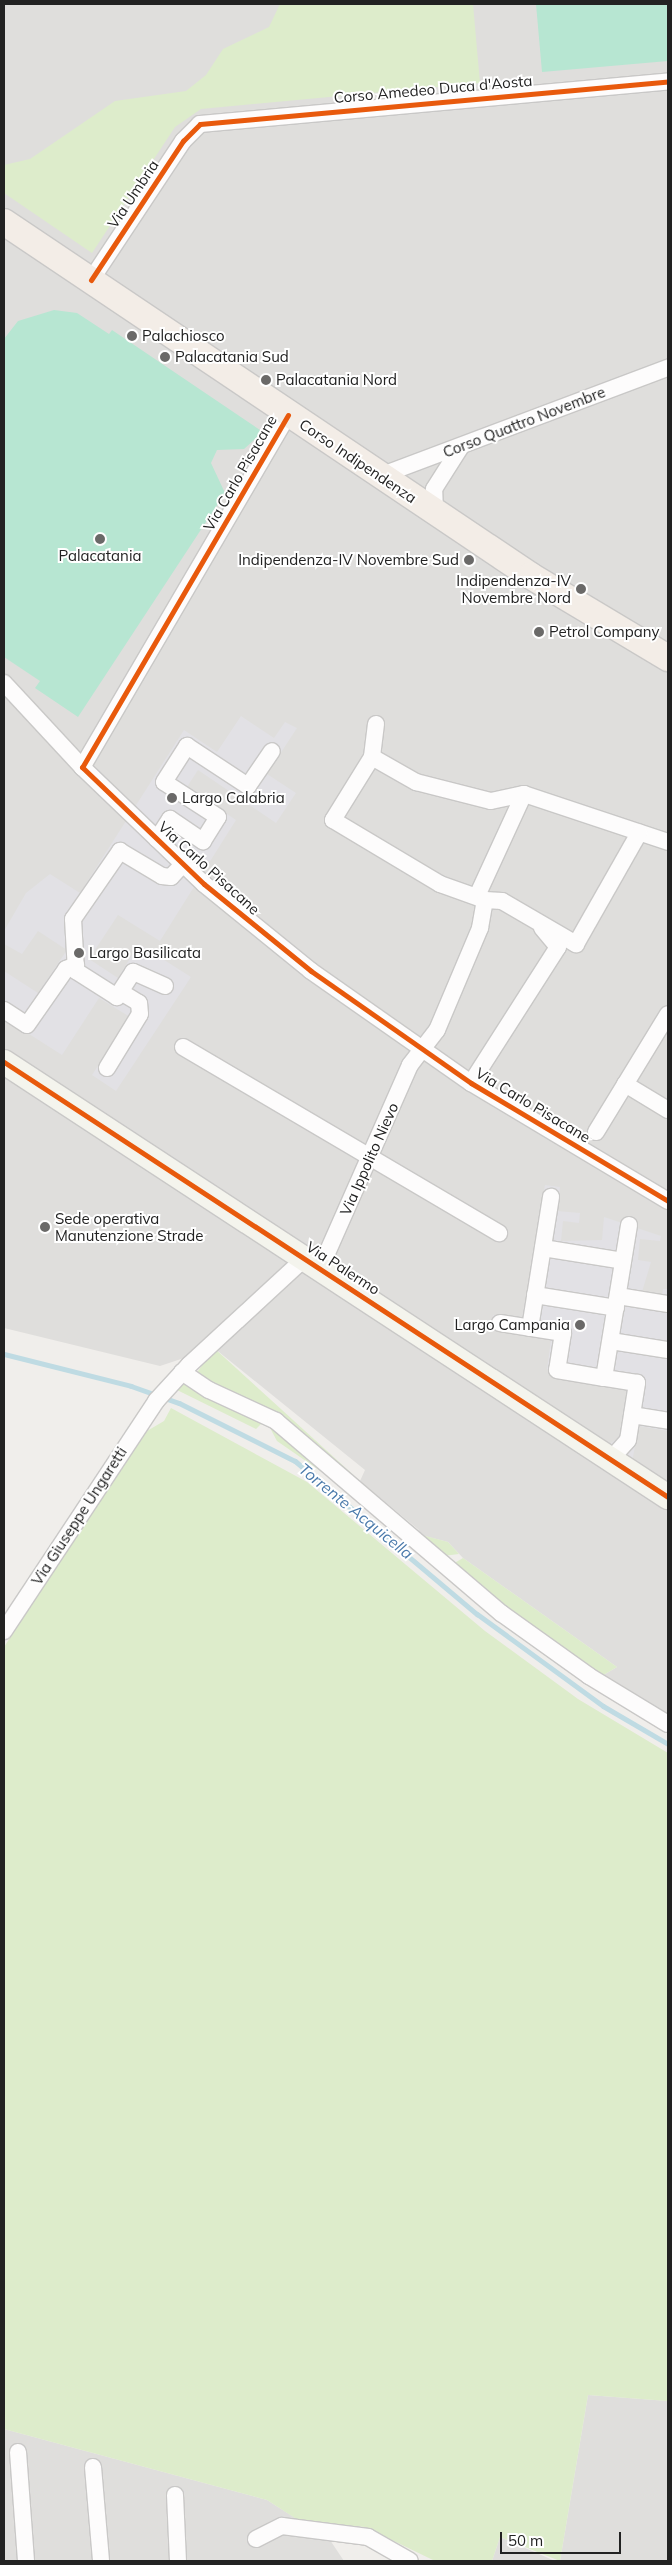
<!DOCTYPE html>
<html>
<head>
<meta charset="utf-8">
<style>
	body { margin:0 }
	#map { position:relative; width:672px; height:2565px; overflow:hidden; background:#f0eeeb; font-family:Mulish,sans-serif }
	div>[style] { position:absolute }
	.residential>* { inset:0; background:#dfdedc }
	.grass>* { inset:0; background:#ddeccb }
	.pitch>* { inset:0; background:#b7e6d2 }
	.plaza>* { inset:0; background:#e2e1e5 }
	.stream>* { height:5px; margin:-2.5px; padding:0 2.5px; transform-origin:2.5px; border-radius:2.5px; background:#bfdbe3 }
	.roads { filter:drop-shadow(1px 0 #c9c8c7) drop-shadow(-1px 0 #c9c8c7) drop-shadow(0 1px #c9c8c7) drop-shadow(0 -1px #c9c8c7) }
	.minor>* { height:16px; margin:-8px; padding:0 8px; transform-origin:8px; border-radius:8px; background:#fdfcfc }
	.secondary>* { height:24px; margin:-12px; padding:0 12px; transform-origin:12px; border-radius:12px; background:#f4f4ed }
	.primary>* { height:26px; margin:-13px; padding:0 13px; transform-origin:13px; border-radius:13px; background:#f3ede7 }
	.cycleway>* { height:5px; margin:-2.5px; padding:0 2.5px; transform-origin:2.5px; border-radius:2.5px; background:#e8590c }
	.dots>* { width:14px; height:14px; translate:-50% -50%; box-sizing:border-box; border:2px solid #fff; border-radius:50% }
	span { translate:-50% -50%; white-space:nowrap; text-align:center; line-height:1.15; -webkit-text-stroke:4px #fff; paint-order:stroke }
	.street-label { font-size:15px; color:#222 }
	.poi-label { font-size:15px; color:#222 }
	.left { translate:0 -50%; text-align:left }
	.right { translate:-100% -50%; text-align:right }
	.water-label { font-size:16px; color:#4a7aab; font-style:italic }
	.frame { position:absolute; inset:0; border:5px solid #222; pointer-events:none }
	.scale { position:absolute; left:500px; top:2532px; width:121px; height:22px; box-sizing:border-box; border:2px solid #222; border-top:0; padding-left:6px; font-size:15px; line-height:18px; white-space:nowrap; color:#222; -webkit-text-stroke:4px #fff; paint-order:stroke }
</style>
</head>
<body>
<div id="map">
	<div class="residential">
		<i style="clip-path:polygon(4px 4px,668px 4px,668px 1718px,600px 1677px,617px 1667px,463px 1558px,448px 1542px,417px 1534px,419px 1530px,360px 1481px,365px 1470px,214px 1348px,160px 1366px,4px 1328px)"></i>
		<i style="clip-path:polygon(588px 2395px,668px 2401px,668px 2561px,560px 2561px)"></i>
		<i style="clip-path:polygon(4px 2429px,267px 2500px,330px 2540px,344px 2561px,4px 2561px)"></i>
		<i style="clip-path:polygon(500px 2537px,555px 2561px,492px 2561px)"></i>
	</div>
	<div class="grass">
		<i style="clip-path:polygon(280px 4px,473px 4px,480px 83px,201px 109px,175px 127px,92px 253px,4px 193px,4px 165px,30px 159px,115px 101px,186px 91px,206px 75px,223px 49px,269px 27px)"></i>
		<i style="clip-path:polygon(214px 1348px,360px 1481px,395px 1511px,196px 1374px)"></i>
		<i style="clip-path:polygon(185px 1383px,271px 1423px,659px 1729px,597px 1689px,339px 1484px,277px 1441px,269px 1426px,261px 1424px,256px 1429px,177px 1390px)"></i>
		<i style="clip-path:polygon(171px 1408px,307px 1482px,485px 1631px,578px 1699px,668px 1753px,668px 2401px,588px 2395px,560px 2561px,500px 2537px,492px 2561px,435px 2561px,365px 2527px,301px 2522px,267px 2500px,4px 2429px,4px 1647px,147px 1431px,164px 1421px)"></i>
		<i style="clip-path:polygon(407px 1521px,418px 1534px,448px 1542px,459px 1554px,443px 1556px,408px 1526px)"></i>
		<i style="clip-path:polygon(463px 1558px,617px 1667px,600px 1677px,581px 1666px,451px 1565px)"></i>
	</div>
	<div class="pitch">
		<i style="clip-path:polygon(536px 4px,668px 4px,668px 61px,542px 72px)"></i>
		<i style="clip-path:polygon(54px 310px,77px 313px,109px 334px,112px 330px,263px 432px,244px 449px,217px 450px,211px 463px,225px 493px,78px 717px,35px 688px,40px 681px,4px 657px,4px 339px,18px 321px)"></i>
	</div>
	<div class="plaza">
		<i style="clip-path:polygon(241px 716px,274px 738px,285px 722px,297px 728px,267px 774px,296px 793px,276px 823px,198px 770px,187px 787px,236px 820px,160px 941px,118px 915px,89px 959px,118px 978px,139px 944px,191px 977px,116px 1091px,92px 1075px,130px 1017px,99px 998px,62px 1055px,4px 1018px,4px 971px,38px 993px,67px 950px,38px 931px,22px 954px,4px 944px,4px 931px,26px 893px,50px 874px,80px 893px,184px 730px,217px 752px)"></i>
		<i style="clip-path:polygon(545px 1185px,560px 1187px,557px 1211px,580px 1213px,579px 1223px,563px 1221px,561px 1241px,602px 1240px,604px 1217px,661px 1236px,660px 1241px,640px 1239px,638px 1260px,651px 1262px,642px 1292px,662px 1295px,663px 1289px,668px 1289px,668px 1431px,639px 1426px,630px 1472px,599px 1450px,619px 1438px,627px 1389px,567px 1378px,547px 1369px,551px 1340px,490px 1330px,493px 1315px,522px 1319px)"></i>
	</div>
	<div class="stream">
		<i style="left:4px;top:1354px;width:131px;rotate:14.1deg"></i>
		<i style="left:131px;top:1386px;width:51px;rotate:19.5deg"></i>
		<i style="left:179px;top:1403px;width:130px;rotate:26.6deg"></i>
		<i style="left:295px;top:1461px;width:238px;rotate:40.1deg"></i>
		<i style="left:477px;top:1614px;width:156px;rotate:36.1deg"></i>
		<i style="left:603px;top:1706px;width:75px;rotate:30.3deg"></i>
	</div>
	<div class="roads">
		<div class="minor">
			<i style="left:91px;top:280px;width:167px;rotate:-56.5deg"></i>
			<i style="left:183px;top:141px;width:24px;rotate:-45deg"></i>
			<i style="left:200px;top:124px;width:470px;rotate:-5.2deg"></i>
			<i style="left:288px;top:415px;width:408px;rotate:120.3deg"></i>
			<i style="left:82px;top:767px;width:169px;rotate:43.8deg"></i>
			<i style="left:204px;top:884px;width:138px;rotate:39.1deg"></i>
			<i style="left:311px;top:971px;width:195px;rotate:35deg"></i>
			<i style="left:471px;top:1083px;width:230px;rotate:30.9deg"></i>
			<i style="left:380px;top:476px;width:308px;rotate:-20.6deg"></i>
			<i style="left:435px;top:513px;width:24px;rotate:-92deg"></i>
			<i style="left:434px;top:489px;width:49px;rotate:-57.6deg"></i>
			<i style="left:4px;top:683px;width:115px;rotate:47.1deg"></i>
			<i style="left:376px;top:724px;width:33px;rotate:97deg"></i>
			<i style="left:372px;top:757px;width:74px;rotate:121.8deg"></i>
			<i style="left:333px;top:820px;width:125px;rotate:30.9deg"></i>
			<i style="left:440px;top:884px;width:48px;rotate:19.6deg"></i>
			<i style="left:372px;top:757px;width:51px;rotate:29.6deg"></i>
			<i style="left:416px;top:782px;width:77px;rotate:14.2deg"></i>
			<i style="left:491px;top:801px;width:34px;rotate:-12deg"></i>
			<i style="left:524px;top:794px;width:152px;rotate:18.4deg"></i>
			<i style="left:157px;top:839px;width:24px;rotate:-57deg"></i>
			<i style="left:170px;top:819px;width:40px;rotate:34deg"></i>
			<i style="left:203px;top:841px;width:28px;rotate:-58deg"></i>
			<i style="left:218px;top:817px;width:64px;rotate:-147.1deg"></i>
			<i style="left:164px;top:782px;width:43px;rotate:-57.4deg"></i>
			<i style="left:187px;top:746px;width:73px;rotate:33.3deg"></i>
			<i style="left:248px;top:786px;width:42px;rotate:-55.6deg"></i>
			<i style="left:477px;top:896px;width:112px;rotate:-65.3deg"></i>
			<i style="left:165px;top:986px;width:35px;rotate:-156deg"></i>
			<i style="left:133px;top:972px;width:30px;rotate:123deg"></i>
			<i style="left:117px;top:997px;width:49px;rotate:-147.6deg"></i>
			<i style="left:76px;top:971px;width:52px;rotate:-93.3deg"></i>
			<i style="left:73px;top:919px;width:83px;rotate:-55.3deg"></i>
			<i style="left:120px;top:851px;width:49px;rotate:30.8deg"></i>
			<i style="left:162px;top:876px;width:9px;rotate:6deg"></i>
			<i style="left:171px;top:877px;width:18px;rotate:-47deg"></i>
			<i style="left:4px;top:1010px;width:27px;rotate:33deg"></i>
			<i style="left:27px;top:1025px;width:68px;rotate:-55.1deg"></i>
			<i style="left:66px;top:969px;width:11px;rotate:-22deg"></i>
			<i style="left:183px;top:1047px;width:367px;rotate:30.5deg"></i>
			<i style="left:107px;top:1068px;width:63px;rotate:-58.6deg"></i>
			<i style="left:140px;top:1014px;width:11px;rotate:-95deg"></i>
			<i style="left:139px;top:1003px;width:21px;rotate:-149deg"></i>
			<i style="left:471px;top:1083px;width:161px;rotate:-57.4deg"></i>
			<i style="left:558px;top:947px;width:25px;rotate:-130deg"></i>
			<i style="left:625px;top:1084px;width:50px;rotate:31.2deg"></i>
			<i style="left:596px;top:1132px;width:138px;rotate:-58.6deg"></i>
			<i style="left:543px;top:1248px;width:81px;rotate:9.2deg"></i>
			<i style="left:320px;top:1269px;width:223px;rotate:-66.2deg"></i>
			<i style="left:410px;top:1065px;width:44px;rotate:-52.4deg"></i>
			<i style="left:437px;top:1030px;width:111px;rotate:-67.1deg"></i>
			<i style="left:480px;top:928px;width:28px;rotate:-80deg"></i>
			<i style="left:485px;top:900px;width:17px;rotate:3deg"></i>
			<i style="left:502px;top:901px;width:86px;rotate:30.2deg"></i>
			<i style="left:576px;top:944px;width:128px;rotate:-60.4deg"></i>
			<i style="left:535px;top:1295px;width:82px;rotate:9.1deg"></i>
			<i style="left:618px;top:1296px;width:51px;rotate:9.1deg"></i>
			<i style="left:500px;top:1323px;width:64px;rotate:9deg"></i>
			<i style="left:563px;top:1333px;width:37px;rotate:99deg"></i>
			<i style="left:557px;top:1370px;width:48px;rotate:9.7deg"></i>
			<i style="left:530px;top:1328px;width:133px;rotate:-80.9deg"></i>
			<i style="left:611px;top:1341px;width:58px;rotate:9deg"></i>
			<i style="left:182px;top:1372px;width:32px;rotate:34deg"></i>
			<i style="left:209px;top:1390px;width:74px;rotate:24.8deg"></i>
			<i style="left:276px;top:1421px;width:296px;rotate:40.5deg"></i>
			<i style="left:501px;top:1613px;width:108px;rotate:35.6deg"></i>
			<i style="left:589px;top:1676px;width:92px;rotate:31.3deg"></i>
			<i style="left:632px;top:1415px;width:36px;rotate:9deg"></i>
			<i style="left:611px;top:1459px;width:25px;rotate:-48deg"></i>
			<i style="left:628px;top:1440px;width:58px;rotate:-81deg"></i>
			<i style="left:637px;top:1383px;width:33px;rotate:-171deg"></i>
			<i style="left:604px;top:1378px;width:155px;rotate:-80.7deg"></i>
			<i style="left:4px;top:1631px;width:276px;rotate:-56.5deg"></i>
			<i style="left:156px;top:1401px;width:49px;rotate:-47.5deg"></i>
			<i style="left:189px;top:1365px;width:158px;rotate:-42.7deg"></i>
			<i style="left:18px;top:2452px;width:109px;rotate:85.8deg"></i>
			<i style="left:93px;top:2467px;width:94px;rotate:85.1deg"></i>
			<i style="left:175px;top:2495px;width:66px;rotate:87.4deg"></i>
			<i style="left:256px;top:2539px;width:29px;rotate:-27deg"></i>
			<i style="left:282px;top:2526px;width:87px;rotate:7.3deg"></i>
			<i style="left:368px;top:2537px;width:48px;rotate:29.7deg"></i>
		</div>
		<div class="secondary">
			<i style="left:4px;top:1062px;width:794px;rotate:33.23deg"></i>
		</div>
		<div class="primary">
			<i style="left:4px;top:222px;width:635px;rotate:33.89deg"></i>
			<i style="left:531px;top:576px;width:160px;rotate:30.9deg"></i>
		</div>
	</div>
	<div class="cycleway">
		<i style="left:91px;top:280px;width:167px;rotate:-56.5deg"></i>
		<i style="left:183px;top:141px;width:24px;rotate:-45deg"></i>
		<i style="left:200px;top:124px;width:470px;rotate:-5.2deg"></i>
		<i style="left:288px;top:415px;width:408px;rotate:120.3deg"></i>
		<i style="left:82px;top:767px;width:169px;rotate:43.8deg"></i>
		<i style="left:204px;top:884px;width:138px;rotate:39.1deg"></i>
		<i style="left:311px;top:971px;width:195px;rotate:35deg"></i>
		<i style="left:471px;top:1083px;width:230px;rotate:30.9deg"></i>
		<i style="left:4px;top:1062px;width:794px;rotate:33.23deg"></i>
	</div>
	<div class="dots">
		<i style="left:132px;top:336px;background:#6a6968"></i>
		<i style="left:165px;top:357px;background:#6a6968"></i>
		<i style="left:266px;top:380px;background:#6a6968"></i>
		<i style="left:100px;top:539px;background:#6a6968"></i>
		<i style="left:469px;top:560px;background:#6a6968"></i>
		<i style="left:581px;top:589px;background:#6a6968"></i>
		<i style="left:539px;top:632px;background:#6a6968"></i>
		<i style="left:172px;top:798px;background:#6a6968"></i>
		<i style="left:79px;top:953px;background:#6a6968"></i>
		<i style="left:45px;top:1227px;background:#6a6968"></i>
		<i style="left:580px;top:1325px;background:#6a6968"></i>
	</div>
	<div class="street-label">
		<span style="left:433px;top:89px;rotate:-5deg">Corso Amedeo Duca d'Aosta</span>
		<span style="left:133px;top:194px;rotate:-56deg">Via Umbria</span>
		<span style="left:524px;top:422px;rotate:-21deg">Corso Quattro Novembre</span>
		<span style="left:358px;top:461px;rotate:34deg">Corso Indipendenza</span>
		<span style="left:240px;top:473px;rotate:-60deg">Via Carlo Pisacane</span>
		<span style="left:209px;top:868px;rotate:42deg">Via Carlo Pisacane</span>
		<span style="left:533px;top:1105px;rotate:31deg">Via Carlo Pisacane</span>
		<span style="left:369px;top:1159px;rotate:-66deg">Via Ippolito Nievo</span>
		<span style="left:343px;top:1268px;rotate:33deg">Via Palermo</span>
		<span style="left:79px;top:1516px;rotate:-57deg">Via Giuseppe Ungaretti</span>
	</div>
	<div class="poi-label">
		<span class="left" style="left:142px;top:336px">Palachiosco</span>
		<span class="left" style="left:175px;top:357px">Palacatania Sud</span>
		<span class="left" style="left:276px;top:380px">Palacatania Nord</span>
		<span style="left:100px;top:556px">Palacatania</span>
		<span class="right" style="left:459px;top:560px">Indipendenza-IV Novembre Sud</span>
		<span class="right" style="left:571px;top:589px">Indipendenza-IV<br>Novembre Nord</span>
		<span class="left" style="left:549px;top:632px">Petrol Company</span>
		<span class="left" style="left:182px;top:798px">Largo Calabria</span>
		<span class="left" style="left:89px;top:953px">Largo Basilicata</span>
		<span class="left" style="left:55px;top:1227px">Sede operativa<br>Manutenzione Strade</span>
		<span class="right" style="left:570px;top:1325px">Largo Campania</span>
	</div>
	<div class="water-label">
		<span style="left:356px;top:1511px;rotate:39deg">Torrente Acquicella</span>
	</div>
	<div class="frame"></div>
	<div class="scale">50 m</div>
</div>
</body>
</html>
